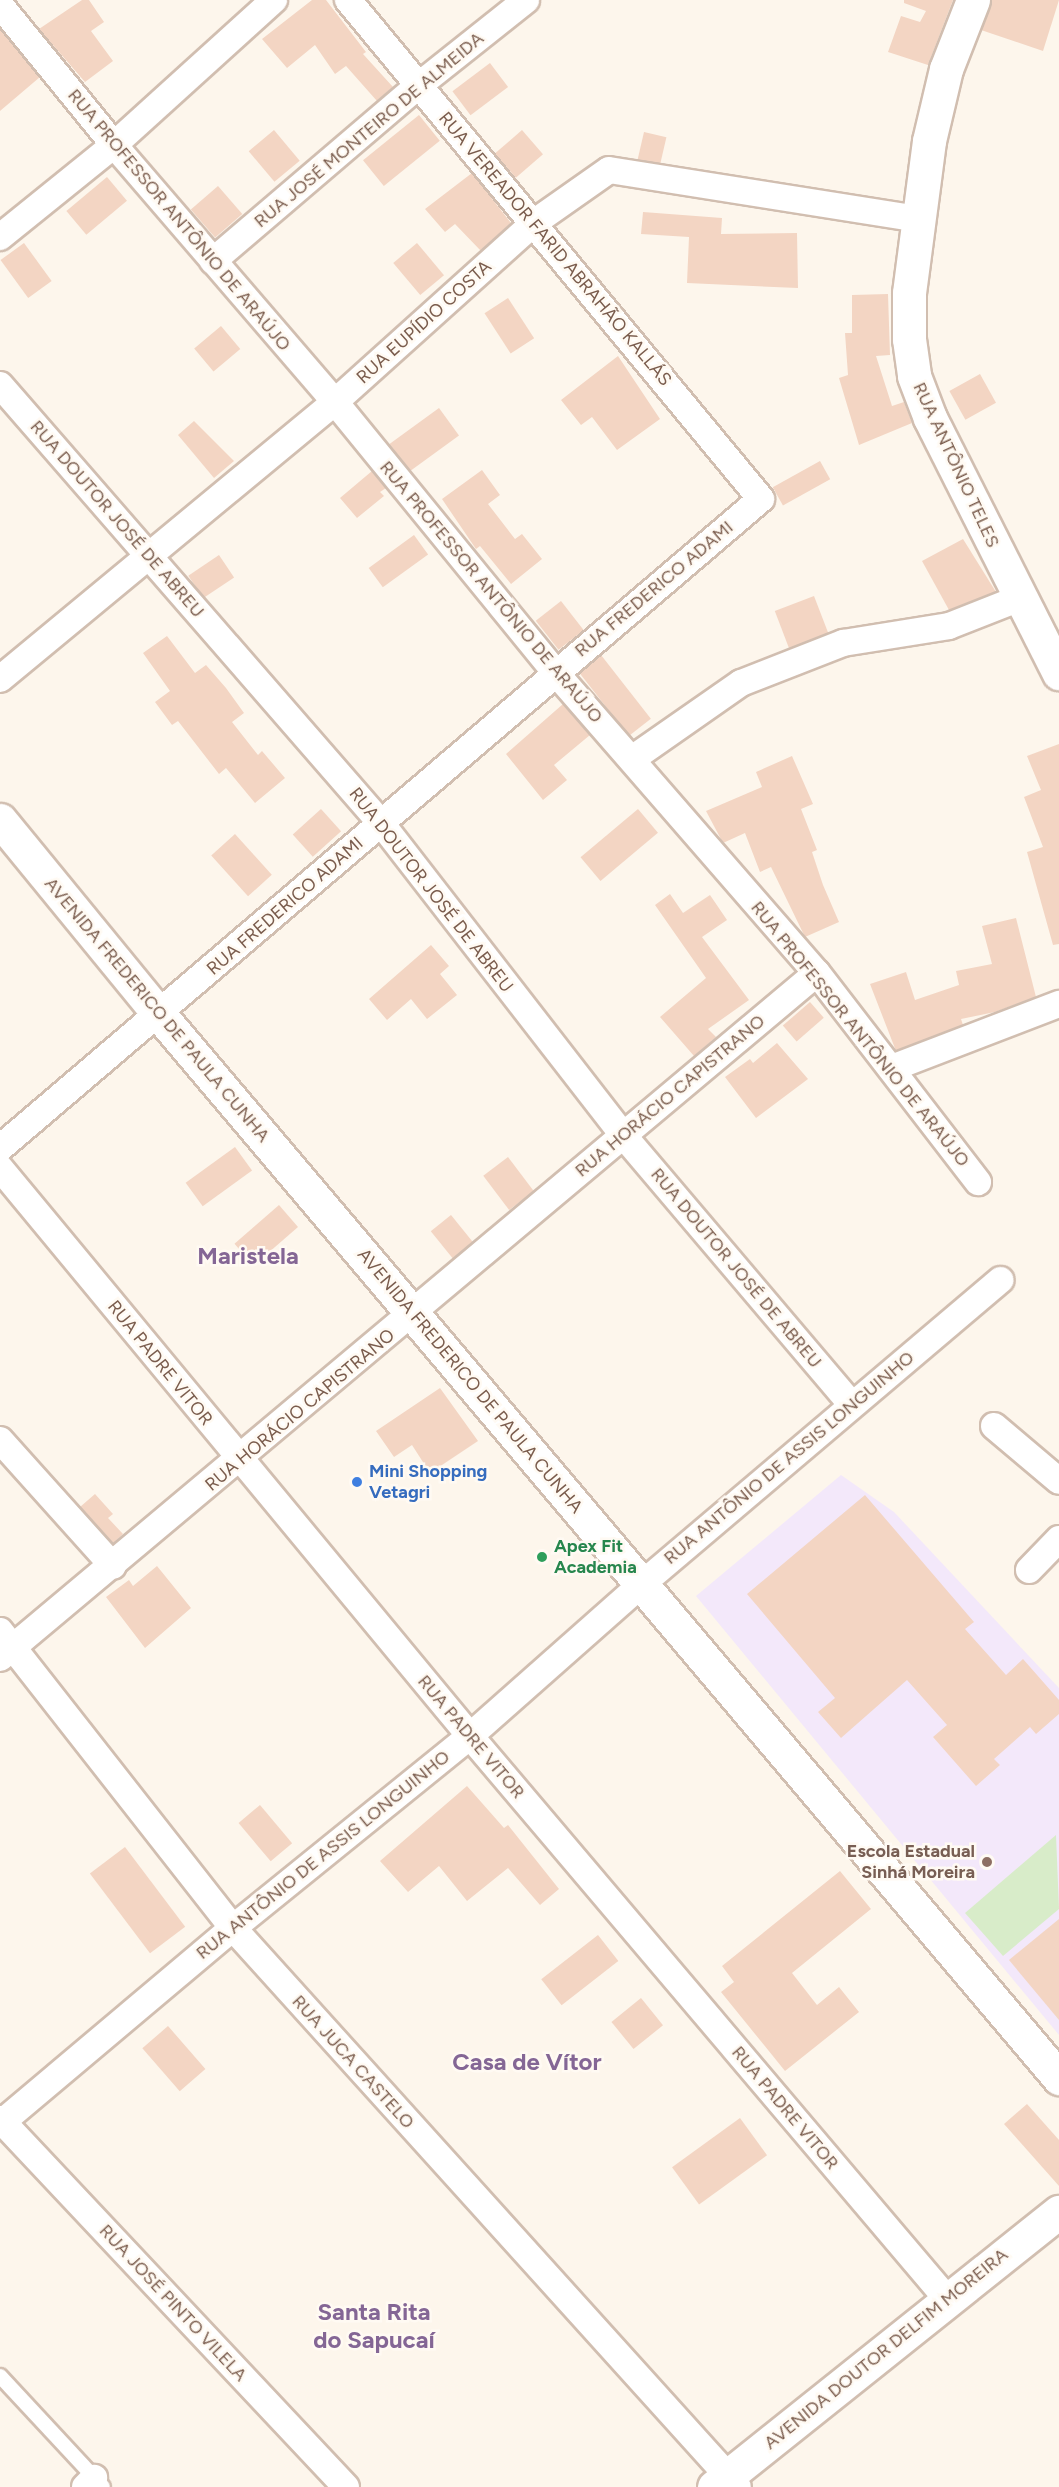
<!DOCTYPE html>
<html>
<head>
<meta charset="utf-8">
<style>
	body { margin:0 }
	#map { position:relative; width:1059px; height:2487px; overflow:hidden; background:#fdf6ec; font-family:Figtree,sans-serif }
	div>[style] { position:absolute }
	.education>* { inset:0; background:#f3e8fa }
	.green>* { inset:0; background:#d8ecc9 }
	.building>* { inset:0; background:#f3d5c3; transform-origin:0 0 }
	.roads { filter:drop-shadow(2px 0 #d1beb0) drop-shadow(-2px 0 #d1beb0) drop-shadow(0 2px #d1beb0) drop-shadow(0 -2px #d1beb0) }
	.service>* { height:14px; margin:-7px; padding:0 7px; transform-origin:7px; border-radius:7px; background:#fff }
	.minor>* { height:26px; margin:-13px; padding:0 13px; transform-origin:13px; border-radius:13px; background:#fff }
	.secondary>* { height:33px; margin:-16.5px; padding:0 16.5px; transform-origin:16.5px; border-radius:16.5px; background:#fff }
	.dots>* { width:16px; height:16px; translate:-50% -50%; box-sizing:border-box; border:3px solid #fffaf3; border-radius:50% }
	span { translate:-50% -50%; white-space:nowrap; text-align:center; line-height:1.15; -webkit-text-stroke:5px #fffaf3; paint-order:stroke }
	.street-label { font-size:18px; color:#7a5c4d }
	.shop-label { font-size:18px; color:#366cbe; font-weight:700 }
	.left { translate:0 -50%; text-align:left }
	.leisure-label { font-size:18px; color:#27864d; font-weight:700 }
	.education-label { font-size:18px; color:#785e54; font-weight:700 }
	.right { translate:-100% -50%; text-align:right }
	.district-label { font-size:24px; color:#846695; font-weight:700 }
</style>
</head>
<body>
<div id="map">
	<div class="education">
		<i style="clip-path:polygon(841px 1475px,894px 1512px,1059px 1688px,1059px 2035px,696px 1596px)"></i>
	</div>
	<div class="green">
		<i style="clip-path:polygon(1056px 1835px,1059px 1909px,1003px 1956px,965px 1913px)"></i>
	</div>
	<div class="building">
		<i style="clip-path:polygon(82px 0,89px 0,104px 22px,91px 31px,113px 61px,85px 82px,39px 29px)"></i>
		<i style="clip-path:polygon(312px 0,326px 0,366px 52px,363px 54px,393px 87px,377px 101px,346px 66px,335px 74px,315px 45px,287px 68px,262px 39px)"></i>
		<i style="clip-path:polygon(904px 0,953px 0,928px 65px,888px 52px,901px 16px,920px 22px,926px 11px,904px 3px)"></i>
		<i style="clip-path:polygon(991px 0,1059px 0,1043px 51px,981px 30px)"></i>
		<i style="clip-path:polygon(0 29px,40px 77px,0 111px)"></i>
		<i style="left:490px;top:63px;width:30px;height:47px;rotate:53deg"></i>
		<i style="left:419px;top:115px;width:33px;height:72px;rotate:51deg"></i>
		<i style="left:274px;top:130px;width:40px;height:33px;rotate:50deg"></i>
		<i style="left:522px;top:130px;width:32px;height:36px;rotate:49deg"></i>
		<i style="left:644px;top:132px;width:23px;height:28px;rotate:13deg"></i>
		<i style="clip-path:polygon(472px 173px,511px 223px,481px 251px,455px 224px,445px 232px,425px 209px)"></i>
		<i style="left:107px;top:177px;width:31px;height:53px;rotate:50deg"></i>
		<i style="left:218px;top:186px;width:37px;height:36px;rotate:49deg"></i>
		<i style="clip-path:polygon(643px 212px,722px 218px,721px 234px,797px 233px,798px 288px,687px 283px,689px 237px,641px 234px)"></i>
		<i style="left:24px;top:243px;width:47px;height:29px;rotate:54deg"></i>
		<i style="left:417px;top:243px;width:42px;height:31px;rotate:50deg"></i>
		<i style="clip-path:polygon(888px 294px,890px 355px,876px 356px,892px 406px,904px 402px,912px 423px,859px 445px,839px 378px,848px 375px,845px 333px,852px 333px,852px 295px)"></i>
		<i style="left:508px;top:298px;width:48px;height:28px;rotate:57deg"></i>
		<i style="left:221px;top:326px;width:30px;height:35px;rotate:50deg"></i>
		<i style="clip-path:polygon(618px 356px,660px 419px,617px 450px,592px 417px,581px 425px,561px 400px)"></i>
		<i style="left:980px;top:374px;width:33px;height:35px;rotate:61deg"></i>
		<i style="left:439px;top:408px;width:34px;height:62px;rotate:54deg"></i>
		<i style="clip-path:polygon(194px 421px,234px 461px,214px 478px,178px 435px)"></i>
		<i style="left:820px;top:461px;width:21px;height:54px;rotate:61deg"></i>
		<i style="clip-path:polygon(482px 470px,500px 495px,488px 504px,515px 539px,522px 534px,542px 559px,511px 584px,480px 546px,476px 549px,442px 499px)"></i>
		<i style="clip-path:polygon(372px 471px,386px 488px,380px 492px,384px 496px,357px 518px,340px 498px)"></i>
		<i style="left:414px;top:535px;width:24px;height:56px;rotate:54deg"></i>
		<i style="clip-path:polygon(963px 539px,996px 592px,949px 610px,922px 561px)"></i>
		<i style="left:219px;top:555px;width:27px;height:37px;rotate:56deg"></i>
		<i style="left:814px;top:596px;width:40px;height:42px;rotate:69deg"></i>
		<i style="left:561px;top:601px;width:37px;height:32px;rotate:52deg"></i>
		<i style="clip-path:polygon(167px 636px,195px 673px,206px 665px,226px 688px,244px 713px,232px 722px,258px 755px,262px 751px,285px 778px,255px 803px,226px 768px,219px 774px,178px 721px,172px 725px,155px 702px,170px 691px,143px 653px)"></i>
		<i style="left:601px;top:655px;width:81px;height:28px;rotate:52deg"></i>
		<i style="clip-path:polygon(563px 704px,590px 735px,554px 765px,567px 780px,543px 800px,506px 754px)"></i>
		<i style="clip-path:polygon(1059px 744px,1059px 944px,1053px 945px,1027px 852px,1043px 847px,1024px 797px,1041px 790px,1027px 756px)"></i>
		<i style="clip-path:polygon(792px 756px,813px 804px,801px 809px,817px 850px,812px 852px,823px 885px,839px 922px,805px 937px,771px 867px,760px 872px,745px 833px,723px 843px,706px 811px,762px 787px,756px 772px)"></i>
		<i style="left:321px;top:809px;width:30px;height:38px;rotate:48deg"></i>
		<i style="left:638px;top:809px;width:31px;height:75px;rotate:50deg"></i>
		<i style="left:235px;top:834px;width:55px;height:32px;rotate:48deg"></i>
		<i style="clip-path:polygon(670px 894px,683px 913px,710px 895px,727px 920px,702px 937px,749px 1000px,708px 1029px,716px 1037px,694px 1056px,660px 1017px,706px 978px,655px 905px)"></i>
		<i style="clip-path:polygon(1016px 918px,1036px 997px,995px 1012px,961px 1019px,963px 1025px,896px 1051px,870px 984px,906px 972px,915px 1000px,959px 985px,956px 971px,992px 964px,982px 926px)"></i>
		<i style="clip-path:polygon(431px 945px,449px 966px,440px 974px,457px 995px,427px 1019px,411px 999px,387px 1020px,369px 999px)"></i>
		<i style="left:810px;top:1002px;width:21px;height:36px;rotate:49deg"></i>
		<i style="clip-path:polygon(777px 1043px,808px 1079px,756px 1118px,725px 1077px,750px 1059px,753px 1063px)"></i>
		<i style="left:235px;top:1147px;width:29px;height:61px;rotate:54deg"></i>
		<i style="left:508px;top:1157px;width:43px;height:31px;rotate:53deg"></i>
		<i style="left:279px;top:1205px;width:29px;height:59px;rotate:49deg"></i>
		<i style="left:451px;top:1215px;width:35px;height:26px;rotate:51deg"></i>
		<i style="clip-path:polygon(440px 1388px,478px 1441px,430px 1473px,412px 1445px,394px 1457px,376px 1431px)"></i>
		<i style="clip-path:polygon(95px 1494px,113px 1514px,108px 1518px,123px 1534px,113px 1543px,80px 1507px)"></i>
		<i style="clip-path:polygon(865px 1495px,974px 1622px,965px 1629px,1006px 1675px,1023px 1659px,1059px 1700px,1059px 1714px,1036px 1734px,1030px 1727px,994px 1759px,1000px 1765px,976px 1786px,933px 1737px,947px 1725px,907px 1680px,841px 1738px,818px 1712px,835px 1698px,747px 1594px)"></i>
		<i style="clip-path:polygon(157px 1566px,191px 1608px,145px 1648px,106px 1597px,129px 1580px,133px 1586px)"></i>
		<i style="clip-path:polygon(467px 1786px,504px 1828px,508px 1825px,559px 1889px,540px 1905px,508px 1868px,467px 1901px,439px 1866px,408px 1892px,380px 1861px)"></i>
		<i style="left:260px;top:1805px;width:50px;height:28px;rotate:50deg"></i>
		<i style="left:125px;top:1847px;width:100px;height:44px;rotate:53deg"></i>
		<i style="clip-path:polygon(840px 1871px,871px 1909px,792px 1973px,817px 2005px,839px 1987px,859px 2012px,785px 2071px,721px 1992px,734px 1982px,722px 1966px)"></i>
		<i style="clip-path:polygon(1059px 1919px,1059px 2020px,1009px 1960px)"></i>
		<i style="left:598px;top:1935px;width:33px;height:72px;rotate:52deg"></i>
		<i style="left:641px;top:1998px;width:35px;height:38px;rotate:51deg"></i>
		<i style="left:168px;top:2026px;width:57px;height:34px;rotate:49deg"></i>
		<i style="clip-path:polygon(1027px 2104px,1059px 2140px,1059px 2186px,1004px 2124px)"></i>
		<i style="left:740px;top:2118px;width:46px;height:84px;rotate:54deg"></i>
	</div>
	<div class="roads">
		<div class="service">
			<i style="left:0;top:2376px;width:151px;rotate:47.1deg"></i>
		</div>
		<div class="minor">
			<i style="left:0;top:5px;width:181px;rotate:50.8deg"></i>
			<i style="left:114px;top:145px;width:339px;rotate:49.3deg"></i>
			<i style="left:335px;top:402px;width:348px;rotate:50.8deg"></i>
			<i style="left:555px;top:672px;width:399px;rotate:49deg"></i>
			<i style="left:817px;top:973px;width:264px;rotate:52.4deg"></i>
			<i style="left:0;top:237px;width:146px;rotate:-38.9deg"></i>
			<i style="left:114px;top:145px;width:216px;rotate:-42.2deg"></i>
			<i style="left:213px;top:261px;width:270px;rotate:-40.5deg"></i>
			<i style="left:418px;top:86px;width:138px;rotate:-38.5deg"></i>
			<i style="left:0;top:385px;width:581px;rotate:48.98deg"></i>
			<i style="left:381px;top:823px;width:395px;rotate:52.2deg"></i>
			<i style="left:623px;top:1135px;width:353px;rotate:49.7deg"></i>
			<i style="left:0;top:679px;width:435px;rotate:-39.6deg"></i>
			<i style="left:335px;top:402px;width:269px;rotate:-42deg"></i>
			<i style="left:535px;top:222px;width:90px;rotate:-35.1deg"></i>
			<i style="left:609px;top:170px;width:315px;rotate:9deg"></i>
			<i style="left:632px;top:759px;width:133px;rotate:-34.9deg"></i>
			<i style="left:741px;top:683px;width:110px;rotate:-21.4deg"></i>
			<i style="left:843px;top:643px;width:107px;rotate:-9.1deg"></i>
			<i style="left:949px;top:626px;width:76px;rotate:-21.5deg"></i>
			<i style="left:892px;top:1068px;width:179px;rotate:-21deg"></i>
			<i style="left:0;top:1148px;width:1000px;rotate:-40.46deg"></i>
			<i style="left:761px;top:499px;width:648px;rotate:-129.61deg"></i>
			<i style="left:0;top:1168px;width:737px;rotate:50.39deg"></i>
			<i style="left:470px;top:1736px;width:739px;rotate:49.72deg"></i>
			<i style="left:994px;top:1426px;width:85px;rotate:40.2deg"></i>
			<i style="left:0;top:1440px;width:169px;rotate:48.1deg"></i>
			<i style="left:1029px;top:1570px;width:43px;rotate:-45.9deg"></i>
			<i style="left:0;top:1631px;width:377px;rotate:51.9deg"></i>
			<i style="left:233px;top:1928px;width:753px;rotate:47.91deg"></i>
			<i style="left:0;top:1658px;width:1066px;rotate:-39.98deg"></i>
			<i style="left:0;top:2119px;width:505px;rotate:46.76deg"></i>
			<i style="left:0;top:2124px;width:304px;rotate:-40.1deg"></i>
			<i style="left:233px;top:1928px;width:305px;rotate:-39deg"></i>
			<i style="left:470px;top:1736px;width:230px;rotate:-41.5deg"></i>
			<i style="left:642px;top:1584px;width:470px;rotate:-40.3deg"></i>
			<i style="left:85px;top:2487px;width:13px;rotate:-45deg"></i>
		</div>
		<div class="secondary">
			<i style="left:973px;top:0;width:74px;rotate:111.4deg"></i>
			<i style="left:946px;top:69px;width:74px;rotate:103.3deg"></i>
			<i style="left:929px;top:141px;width:153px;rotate:97.5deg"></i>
			<i style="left:909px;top:293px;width:46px;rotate:90deg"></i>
			<i style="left:909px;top:339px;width:37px;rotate:82deg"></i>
			<i style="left:914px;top:376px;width:45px;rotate:69.1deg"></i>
			<i style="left:930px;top:418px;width:286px;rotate:63.2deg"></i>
			<i style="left:0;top:820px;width:251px;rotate:50.7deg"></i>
			<i style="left:159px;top:1014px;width:1394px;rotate:49.77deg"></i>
			<i style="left:714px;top:2487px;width:441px;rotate:-38.6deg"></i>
		</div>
	</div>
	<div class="dots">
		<i style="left:357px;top:1482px;background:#3f7fe0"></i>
		<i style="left:542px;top:1557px;background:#2e9e5b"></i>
		<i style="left:987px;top:1862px;background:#8d6e63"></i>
	</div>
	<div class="street-label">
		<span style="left:369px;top:130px;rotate:-40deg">RUA JOSÉ MONTEIRO DE ALMEIDA</span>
		<span style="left:179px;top:220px;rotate:50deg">RUA PROFESSOR ANTÔNIO DE ARAÚJO</span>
		<span style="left:555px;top:249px;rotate:50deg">RUA VEREADOR FARID ABRAHÃO KALLÁS</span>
		<span style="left:424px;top:322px;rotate:-42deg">RUA EUPÍDIO COSTA</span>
		<span style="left:956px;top:465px;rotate:65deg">RUA ANTÔNIO TELES</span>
		<span style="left:117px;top:519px;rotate:49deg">RUA DOUTOR JOSÉ DE ABREU</span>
		<span style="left:654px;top:589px;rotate:-40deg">RUA FREDERICO ADAMI</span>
		<span style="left:491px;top:592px;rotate:50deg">RUA PROFESSOR ANTÔNIO DE ARAÚJO</span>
		<span style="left:431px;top:890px;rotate:52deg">RUA DOUTOR JOSÉ DE ABREU</span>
		<span style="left:285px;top:906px;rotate:-41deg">RUA FREDERICO ADAMI</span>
		<span style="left:157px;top:1010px;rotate:50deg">AVENIDA FREDERICO DE PAULA CUNHA</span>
		<span style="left:860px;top:1034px;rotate:51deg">RUA PROFESSOR ANTÔNIO DE ARAÚJO</span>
		<span style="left:670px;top:1096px;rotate:-40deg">RUA HORÁCIO CAPISTRANO</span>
		<span style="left:736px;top:1268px;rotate:50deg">RUA DOUTOR JOSÉ DE ABREU</span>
		<span style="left:160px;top:1363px;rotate:51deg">RUA PADRE VITOR</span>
		<span style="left:470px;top:1381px;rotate:50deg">AVENIDA FREDERICO DE PAULA CUNHA</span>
		<span style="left:300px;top:1410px;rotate:-40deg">RUA HORÁCIO CAPISTRANO</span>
		<span style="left:789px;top:1458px;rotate:-40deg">RUA ANTÔNIO DE ASSIS LONGUINHO</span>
		<span style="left:471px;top:1737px;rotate:50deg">RUA PADRE VITOR</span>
		<span style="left:323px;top:1855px;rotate:-39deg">RUA ANTÔNIO DE ASSIS LONGUINHO</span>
		<span style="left:353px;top:2062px;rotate:48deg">RUA JUCA CASTELO</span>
		<span style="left:785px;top:2108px;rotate:50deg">RUA PADRE VITOR</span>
		<span style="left:173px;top:2303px;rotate:47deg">RUA JOSÉ PINTO VILELA</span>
		<span style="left:886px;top:2349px;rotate:-39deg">AVENIDA DOUTOR DELFIM MOREIRA</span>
	</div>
	<div class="shop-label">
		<span class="left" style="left:369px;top:1482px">Mini Shopping<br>Vetagri</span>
	</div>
	<div class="leisure-label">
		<span class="left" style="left:554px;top:1557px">Apex Fit<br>Academia</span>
	</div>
	<div class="education-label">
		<span class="right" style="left:975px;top:1862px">Escola Estadual<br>Sinhá Moreira</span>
	</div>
	<div class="district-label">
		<span style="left:248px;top:1256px">Maristela</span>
		<span style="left:527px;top:2062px">Casa de Vítor</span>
		<span style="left:374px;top:2326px">Santa Rita<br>do Sapucaí</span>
	</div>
</div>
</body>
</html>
